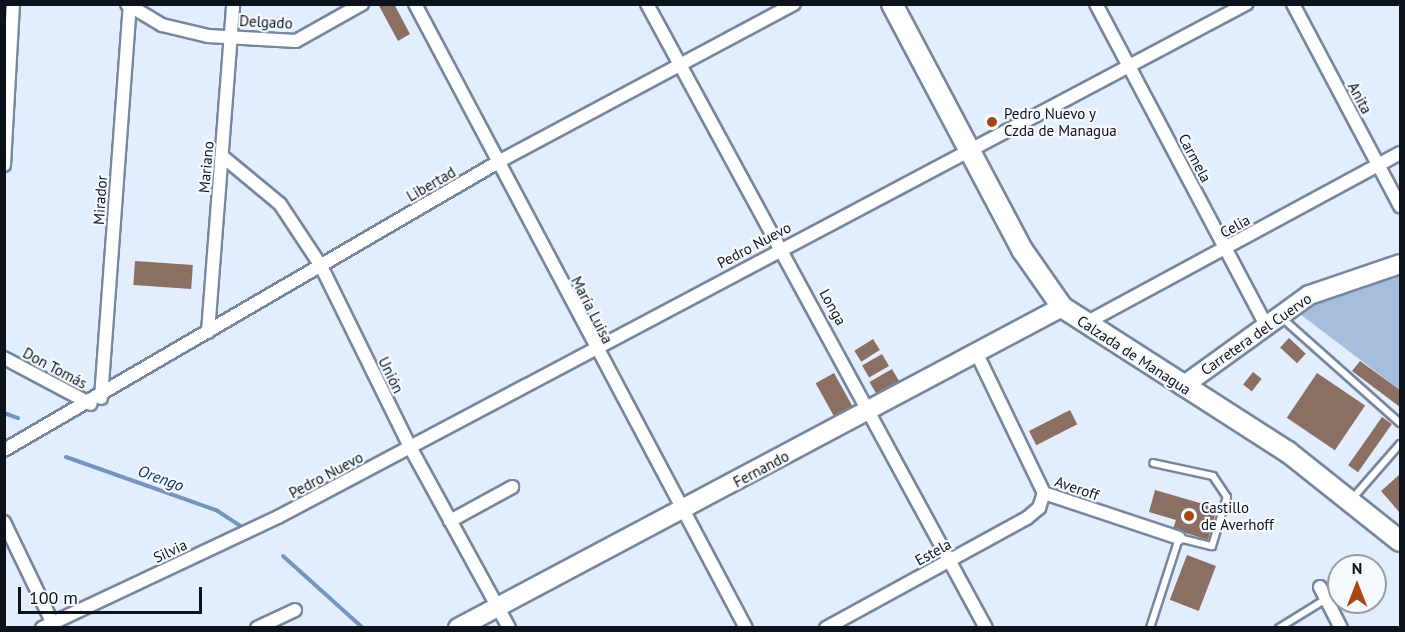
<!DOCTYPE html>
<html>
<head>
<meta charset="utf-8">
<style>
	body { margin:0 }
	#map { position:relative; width:1405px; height:632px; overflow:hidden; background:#e2edfd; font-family:"PT Sans",sans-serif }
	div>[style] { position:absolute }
	.green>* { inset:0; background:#a6bede }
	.stream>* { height:4px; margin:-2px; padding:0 2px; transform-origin:2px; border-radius:2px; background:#7695be }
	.building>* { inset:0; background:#8b6f63; transform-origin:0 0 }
	.roads { filter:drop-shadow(2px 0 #76879e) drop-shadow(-2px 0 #76879e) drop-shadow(0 2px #76879e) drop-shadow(0 -2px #76879e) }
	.lane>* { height:6px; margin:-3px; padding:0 3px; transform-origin:3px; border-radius:3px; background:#fff }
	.street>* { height:12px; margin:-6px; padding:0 6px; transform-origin:6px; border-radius:6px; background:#fff }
	.secondary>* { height:18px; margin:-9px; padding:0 9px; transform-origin:9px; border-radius:9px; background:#fff }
	.primary>* { height:20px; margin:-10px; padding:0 10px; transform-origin:10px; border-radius:10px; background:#fff }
	.dots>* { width:16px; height:16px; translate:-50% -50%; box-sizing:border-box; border:3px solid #f6faff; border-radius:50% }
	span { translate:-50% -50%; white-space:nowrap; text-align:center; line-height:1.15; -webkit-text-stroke:4.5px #f6faff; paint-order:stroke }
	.street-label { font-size:15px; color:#0c131b }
	.poi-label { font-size:15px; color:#0c131b }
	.left { translate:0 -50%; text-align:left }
	.water-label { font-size:16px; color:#073467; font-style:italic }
	.frame { position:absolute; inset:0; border:6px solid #0c131b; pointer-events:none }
	.north { position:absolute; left:1327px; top:554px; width:60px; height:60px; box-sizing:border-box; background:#f6faff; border:2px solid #989ea4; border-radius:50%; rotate:0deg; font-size:16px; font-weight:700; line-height:24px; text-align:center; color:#0c131b }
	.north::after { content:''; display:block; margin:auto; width:21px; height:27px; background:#aa4613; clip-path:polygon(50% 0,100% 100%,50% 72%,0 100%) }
	.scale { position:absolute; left:18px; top:587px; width:184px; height:27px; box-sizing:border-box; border:3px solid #0c131b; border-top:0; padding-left:8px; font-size:18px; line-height:21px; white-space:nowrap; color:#0c131b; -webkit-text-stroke:4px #f6faff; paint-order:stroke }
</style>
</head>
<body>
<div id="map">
	<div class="green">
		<i style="clip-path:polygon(1400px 270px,1400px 390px,1296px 311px,1306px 301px)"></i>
	</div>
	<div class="stream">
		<i style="left:4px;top:413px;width:15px;rotate:20deg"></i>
		<i style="left:66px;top:457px;width:159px;rotate:19.5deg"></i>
		<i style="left:216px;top:510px;width:35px;rotate:33deg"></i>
		<i style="left:283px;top:556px;width:108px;rotate:42deg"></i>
	</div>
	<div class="building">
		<i style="clip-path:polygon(378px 4px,394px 4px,410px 34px,398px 41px)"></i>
		<i style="left:135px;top:261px;width:58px;height:24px;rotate:4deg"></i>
		<i style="left:1289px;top:338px;width:23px;height:13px;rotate:43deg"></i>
		<i style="left:873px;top:339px;width:13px;height:22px;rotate:58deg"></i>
		<i style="left:882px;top:354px;width:14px;height:23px;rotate:60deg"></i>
		<i style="clip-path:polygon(1360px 361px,1400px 390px,1400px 407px,1352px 371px)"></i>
		<i style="left:892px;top:369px;width:14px;height:26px;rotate:60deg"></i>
		<i style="left:1253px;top:372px;width:11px;height:16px;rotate:38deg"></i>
		<i style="left:834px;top:373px;width:41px;height:21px;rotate:61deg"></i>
		<i style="left:1317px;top:373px;width:58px;height:54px;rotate:34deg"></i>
		<i style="left:1070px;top:410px;width:16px;height:46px;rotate:63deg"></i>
		<i style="left:1382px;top:417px;width:12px;height:59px;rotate:35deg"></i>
		<i style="clip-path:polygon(1400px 474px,1400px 513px,1381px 491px)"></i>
		<i style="clip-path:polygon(1155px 490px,1217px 508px,1208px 540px,1173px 529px,1176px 520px,1149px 512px)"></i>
		<i style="left:1187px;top:555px;width:31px;height:48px;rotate:21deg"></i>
	</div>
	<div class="roads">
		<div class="lane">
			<i style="left:1282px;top:318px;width:158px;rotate:41.7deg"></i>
			<i style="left:1352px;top:499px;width:73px;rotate:-48.9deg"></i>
			<i style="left:1150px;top:628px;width:95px;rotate:-72.1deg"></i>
			<i style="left:1179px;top:538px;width:34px;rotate:14deg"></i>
			<i style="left:1212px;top:546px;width:51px;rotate:-73deg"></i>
			<i style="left:1227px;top:497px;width:25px;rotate:-124deg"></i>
			<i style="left:1213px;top:476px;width:61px;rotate:-167.8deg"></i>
			<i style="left:1279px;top:628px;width:55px;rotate:-31.7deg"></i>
		</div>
		<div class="street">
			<i style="left:127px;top:4px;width:41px;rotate:31deg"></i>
			<i style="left:162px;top:25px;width:47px;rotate:13.4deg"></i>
			<i style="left:208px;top:36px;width:88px;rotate:3.3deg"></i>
			<i style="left:296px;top:41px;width:76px;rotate:-29.3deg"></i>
			<i style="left:415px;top:4px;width:706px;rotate:62.06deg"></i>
			<i style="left:647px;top:4px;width:710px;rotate:61.49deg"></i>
			<i style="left:1096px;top:4px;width:363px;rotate:62.1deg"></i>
			<i style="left:1293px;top:4px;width:229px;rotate:62.1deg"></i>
			<i style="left:222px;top:156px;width:75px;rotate:39.6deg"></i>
			<i style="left:280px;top:204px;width:74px;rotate:56.5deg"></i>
			<i style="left:321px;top:266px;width:202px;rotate:63.8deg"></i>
			<i style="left:410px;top:447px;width:206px;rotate:61.3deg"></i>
			<i style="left:4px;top:165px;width:161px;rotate:-86.8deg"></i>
			<i style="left:1084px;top:324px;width:359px;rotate:-28.4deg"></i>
			<i style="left:208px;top:332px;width:329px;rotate:-85.6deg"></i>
			<i style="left:977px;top:354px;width:154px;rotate:64.3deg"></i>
			<i style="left:1044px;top:493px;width:142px;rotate:18.4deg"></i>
			<i style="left:4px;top:358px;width:98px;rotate:27.9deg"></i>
			<i style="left:101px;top:398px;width:395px;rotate:-85.8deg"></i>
			<i style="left:4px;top:450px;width:574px;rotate:-30.23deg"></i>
			<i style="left:500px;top:161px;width:333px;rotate:-28.1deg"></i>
			<i style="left:450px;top:521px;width:71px;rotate:-28.7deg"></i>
			<i style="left:4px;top:522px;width:118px;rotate:64.3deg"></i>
			<i style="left:1320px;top:587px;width:46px;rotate:62.9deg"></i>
			<i style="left:42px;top:628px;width:261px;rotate:-25.2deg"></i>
			<i style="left:278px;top:517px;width:1096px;rotate:-27.92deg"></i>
			<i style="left:257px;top:628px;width:42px;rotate:-25.3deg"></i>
			<i style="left:826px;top:628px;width:229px;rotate:-28.7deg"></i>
			<i style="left:1027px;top:518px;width:16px;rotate:-40deg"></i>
			<i style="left:1039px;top:508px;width:16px;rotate:-72deg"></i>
		</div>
		<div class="secondary">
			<i style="left:1183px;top:386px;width:155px;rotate:-35.8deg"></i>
			<i style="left:1309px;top:295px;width:96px;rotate:-18.8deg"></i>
			<i style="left:458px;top:628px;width:684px;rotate:-27.99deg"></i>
		</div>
		<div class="primary">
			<i style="left:892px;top:4px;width:280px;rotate:62.1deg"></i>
			<i style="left:1023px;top:251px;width:68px;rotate:55.1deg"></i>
			<i style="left:1062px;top:307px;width:269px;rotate:32.7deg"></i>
			<i style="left:1288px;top:452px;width:143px;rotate:38.5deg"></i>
		</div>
	</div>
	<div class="dots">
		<i style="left:992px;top:122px;background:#aa4613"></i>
		<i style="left:1189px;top:516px;background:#aa4613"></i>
	</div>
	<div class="street-label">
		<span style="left:266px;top:22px;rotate:3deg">Delgado</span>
		<span style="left:1360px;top:98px;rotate:62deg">Anita</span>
		<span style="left:1195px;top:158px;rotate:62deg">Carmela</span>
		<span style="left:206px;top:167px;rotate:-85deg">Mariano</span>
		<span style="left:431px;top:184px;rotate:-30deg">Libertad</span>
		<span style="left:100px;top:200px;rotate:-86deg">Mirador</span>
		<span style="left:1235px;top:226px;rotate:-29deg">Celia</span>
		<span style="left:754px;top:245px;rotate:-28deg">Pedro Nuevo</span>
		<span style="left:833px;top:307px;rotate:61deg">Longa</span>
		<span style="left:592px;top:310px;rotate:63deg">María Luisa</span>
		<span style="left:1256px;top:334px;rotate:-35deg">Carretera del Cuervo</span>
		<span style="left:1134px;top:355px;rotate:33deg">Calzada de Managua</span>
		<span style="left:55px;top:368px;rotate:28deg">Don Tomás</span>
		<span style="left:391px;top:375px;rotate:64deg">Unión</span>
		<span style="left:761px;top:469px;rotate:-28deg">Fernando</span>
		<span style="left:326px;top:475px;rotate:-28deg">Pedro Nuevo</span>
		<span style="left:1077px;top:488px;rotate:19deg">Averoff</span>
		<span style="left:170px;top:551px;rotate:-25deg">Silvia</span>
		<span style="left:933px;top:552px;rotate:-29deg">Estela</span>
	</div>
	<div class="poi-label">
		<span class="left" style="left:1004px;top:122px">Pedro Nuevo y<br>Czda de Managua</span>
		<span class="left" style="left:1201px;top:516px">Castillo<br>de Averhoff</span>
	</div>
	<div class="water-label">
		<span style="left:161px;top:478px;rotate:20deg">Orengo</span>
	</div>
	<div class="frame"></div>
	<div class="north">N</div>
	<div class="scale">100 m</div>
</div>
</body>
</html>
